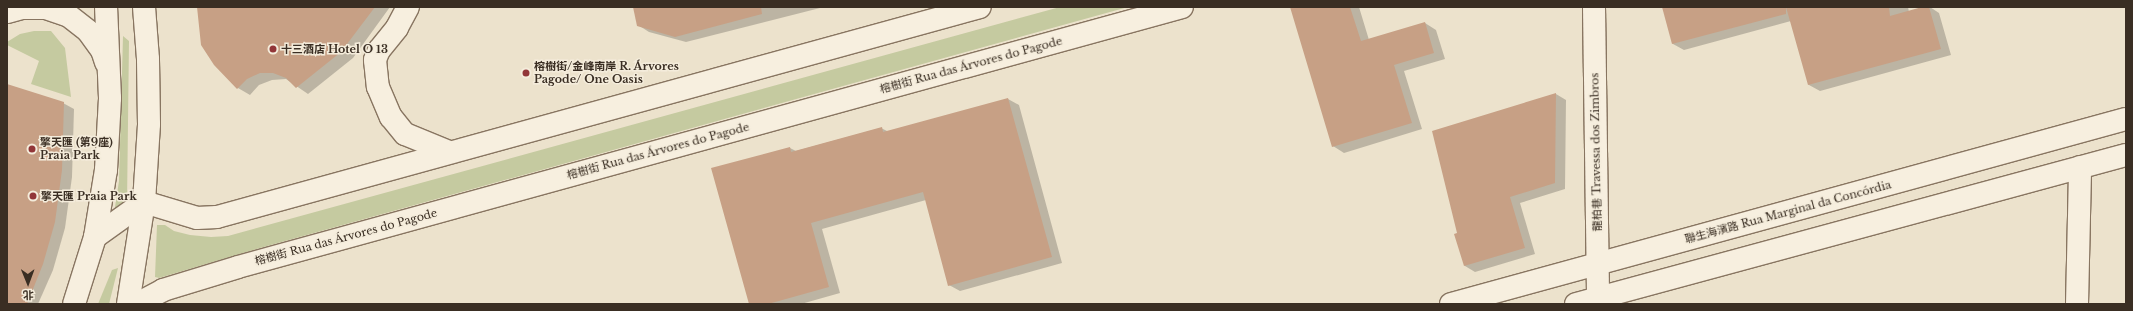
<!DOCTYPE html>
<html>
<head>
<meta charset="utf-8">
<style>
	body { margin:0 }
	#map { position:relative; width:2133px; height:311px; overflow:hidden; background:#ece2cc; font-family:"Libre Baskerville","Noto Sans SC",serif }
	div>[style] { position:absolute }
	.green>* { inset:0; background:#c5caa0 }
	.shadow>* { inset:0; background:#0003 }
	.building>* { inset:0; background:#c7a085 }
	.roads { filter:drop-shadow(1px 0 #887561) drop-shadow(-1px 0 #887561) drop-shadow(0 1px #887561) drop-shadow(0 -1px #887561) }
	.street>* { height:22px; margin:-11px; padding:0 11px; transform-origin:11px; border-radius:11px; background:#f7efdf }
	.secondary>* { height:22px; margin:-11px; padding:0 11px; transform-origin:11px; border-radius:11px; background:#f7efdf }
	.dots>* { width:11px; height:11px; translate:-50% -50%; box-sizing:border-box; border:2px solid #f4ecdb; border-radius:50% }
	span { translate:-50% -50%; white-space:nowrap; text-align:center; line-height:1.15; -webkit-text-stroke:3px #f4ecdb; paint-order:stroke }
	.poi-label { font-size:11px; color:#3a2e23; font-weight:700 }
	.left { translate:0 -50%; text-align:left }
	.street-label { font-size:11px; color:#3a2e23 }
	.frame { position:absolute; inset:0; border:8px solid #3a2e23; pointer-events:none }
	.north { position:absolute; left:8px; top:263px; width:40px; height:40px; -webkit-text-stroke:3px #f4ecdb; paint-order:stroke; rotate:179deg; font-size:11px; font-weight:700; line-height:16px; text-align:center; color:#3a2e23 }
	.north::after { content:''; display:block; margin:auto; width:14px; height:18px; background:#3a2e23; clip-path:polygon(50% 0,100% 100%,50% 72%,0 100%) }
</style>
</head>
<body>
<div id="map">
	<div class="green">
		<i style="clip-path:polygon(1060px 7px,1128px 7px,260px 248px,159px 278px,155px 277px,157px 225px,165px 225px,174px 231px,190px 235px,211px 237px,228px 236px)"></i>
		<i style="clip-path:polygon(34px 31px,51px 31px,65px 48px,71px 97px,31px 84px,39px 61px,7px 45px,7px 42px,20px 34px)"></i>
		<i style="clip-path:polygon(123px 36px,129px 41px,127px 204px,118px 211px,115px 207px,119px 181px)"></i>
		<i style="clip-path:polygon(118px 268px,109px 304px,98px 304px,112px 270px)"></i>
	</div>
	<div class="shadow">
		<i style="clip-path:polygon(198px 7px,390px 7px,353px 58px,308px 94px,286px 79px,272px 80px,259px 85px,250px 95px,238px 88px)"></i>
		<i style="clip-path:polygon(634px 7px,824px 7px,686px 42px,649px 32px,638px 25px)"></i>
		<i style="clip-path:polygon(1291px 7px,1359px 7px,1369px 40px,1425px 23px,1436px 30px,1445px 59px,1404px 71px,1422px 129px,1344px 153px,1333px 146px)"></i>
		<i style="clip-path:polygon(1663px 7px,1908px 7px,1909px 12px,1930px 7px,1939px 13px,1951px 55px,1820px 91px,1809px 85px,1791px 21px,1684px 50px,1673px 44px)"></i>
		<i style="clip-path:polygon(7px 85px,63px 103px,74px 109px,72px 177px,65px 228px,53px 270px,38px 304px,7px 304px)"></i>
		<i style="clip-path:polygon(1556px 94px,1566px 100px,1565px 189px,1520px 203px,1535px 254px,1475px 272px,1465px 266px,1459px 234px)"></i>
		<i style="clip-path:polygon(1008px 99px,1019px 105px,1062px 263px,960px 291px,949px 285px,926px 200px,822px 229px,840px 293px,801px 304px,750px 304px,790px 148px,796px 151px,881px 128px,889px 132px)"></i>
	</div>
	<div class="building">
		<i style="clip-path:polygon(197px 7px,375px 7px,341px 52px,296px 88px,286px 78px,273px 73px,260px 73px,247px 79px,237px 89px,214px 65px,201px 45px)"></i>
		<i style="clip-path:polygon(633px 7px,761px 7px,762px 14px,675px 37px,637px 26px)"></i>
		<i style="clip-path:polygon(1290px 7px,1350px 7px,1361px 41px,1425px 22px,1434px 53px,1394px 65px,1412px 123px,1332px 147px)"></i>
		<i style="clip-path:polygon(1662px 7px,1786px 7px,1786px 14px,1672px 44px)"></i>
		<i style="clip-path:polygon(1786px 7px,1889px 7px,1890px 16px,1922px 7px,1929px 7px,1941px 49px,1808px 85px)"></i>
		<i style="clip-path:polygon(7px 84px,64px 102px,62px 170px,55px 222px,43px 264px,27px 304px,7px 304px)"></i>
		<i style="clip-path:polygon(1556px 93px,1555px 183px,1510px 197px,1525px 248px,1464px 266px,1454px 234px,1457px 233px,1432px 131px)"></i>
		<i style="clip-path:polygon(1008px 98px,1052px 257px,948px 286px,923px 192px,811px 223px,829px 287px,768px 304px,749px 304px,711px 168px,790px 147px,791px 152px,882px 127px,883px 132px)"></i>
	</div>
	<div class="roads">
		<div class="street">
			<i style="left:408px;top:7px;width:24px;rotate:118deg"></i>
			<i style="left:397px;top:28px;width:28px;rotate:129deg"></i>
			<i style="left:379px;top:50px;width:11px;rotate:112deg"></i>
			<i style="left:375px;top:60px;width:27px;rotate:84deg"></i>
			<i style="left:378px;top:87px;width:33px;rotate:67deg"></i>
			<i style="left:391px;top:117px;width:22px;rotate:51deg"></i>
			<i style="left:405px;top:134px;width:48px;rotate:22.2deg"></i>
			<i style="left:1594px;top:7px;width:291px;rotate:89.2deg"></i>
			<i style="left:95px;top:237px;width:60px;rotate:-35.5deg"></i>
			<i style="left:144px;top:202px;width:55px;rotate:16.8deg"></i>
			<i style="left:197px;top:218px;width:20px;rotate:-3deg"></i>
			<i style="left:217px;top:217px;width:791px;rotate:-15.39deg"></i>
			<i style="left:137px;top:304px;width:30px;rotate:-28deg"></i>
			<i style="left:163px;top:290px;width:78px;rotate:-17deg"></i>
			<i style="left:238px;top:267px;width:979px;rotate:-15.4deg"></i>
			<i style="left:1451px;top:304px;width:700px;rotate:-15.33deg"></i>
			<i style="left:1576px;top:304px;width:570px;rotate:-15.16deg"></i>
			<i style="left:2077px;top:304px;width:137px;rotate:-88.7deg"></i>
		</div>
		<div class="secondary">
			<i style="left:7px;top:12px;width:16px;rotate:-15deg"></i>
			<i style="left:22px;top:8px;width:24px"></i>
			<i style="left:46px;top:8px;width:24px;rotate:19deg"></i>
			<i style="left:69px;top:16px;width:24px;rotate:38deg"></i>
			<i style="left:88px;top:31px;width:24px;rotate:54deg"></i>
			<i style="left:102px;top:50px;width:13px;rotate:72deg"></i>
			<i style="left:74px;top:304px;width:70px;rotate:-72.6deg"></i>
			<i style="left:95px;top:237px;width:68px;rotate:-80.7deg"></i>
			<i style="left:106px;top:170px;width:72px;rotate:-86.8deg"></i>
			<i style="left:110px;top:98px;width:91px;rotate:-92.5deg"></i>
			<i style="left:128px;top:304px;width:103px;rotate:-81.1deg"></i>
			<i style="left:144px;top:202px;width:78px;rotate:-86.3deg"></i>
			<i style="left:149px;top:124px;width:65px;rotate:-90.9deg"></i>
			<i style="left:148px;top:59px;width:52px;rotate:-94.4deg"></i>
		</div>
	</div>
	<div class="dots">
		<i style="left:273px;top:49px;background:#923638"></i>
		<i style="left:526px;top:73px;background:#923638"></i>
		<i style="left:32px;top:149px;background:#923638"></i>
		<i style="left:33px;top:196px;background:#923638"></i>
	</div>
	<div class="poi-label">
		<span class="left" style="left:281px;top:49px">十三酒店 Hotel O 13</span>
		<span class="left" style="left:534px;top:73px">榕樹街/金峰南岸 R. Árvores<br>Pagode/ One Oasis</span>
		<span class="left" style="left:40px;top:149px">擎天匯 (第9座)<br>Praia Park</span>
		<span class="left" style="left:41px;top:196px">擎天匯 Praia Park</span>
	</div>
	<div class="street-label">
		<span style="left:971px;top:65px;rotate:-15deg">榕樹街 Rua das Árvores do Pagode</span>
		<span style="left:658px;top:151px;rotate:-15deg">榕樹街 Rua das Árvores do Pagode</span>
		<span style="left:1596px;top:152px;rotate:-91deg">龍柏巷 Travessa dos Zimbros</span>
		<span style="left:1788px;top:212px;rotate:-15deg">聯生海濱路 Rua Marginal da Concórdia</span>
		<span style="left:346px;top:237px;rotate:-15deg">榕樹街 Rua das Árvores do Pagode</span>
	</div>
	<div class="frame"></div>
	<div class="north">北</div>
</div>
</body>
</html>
